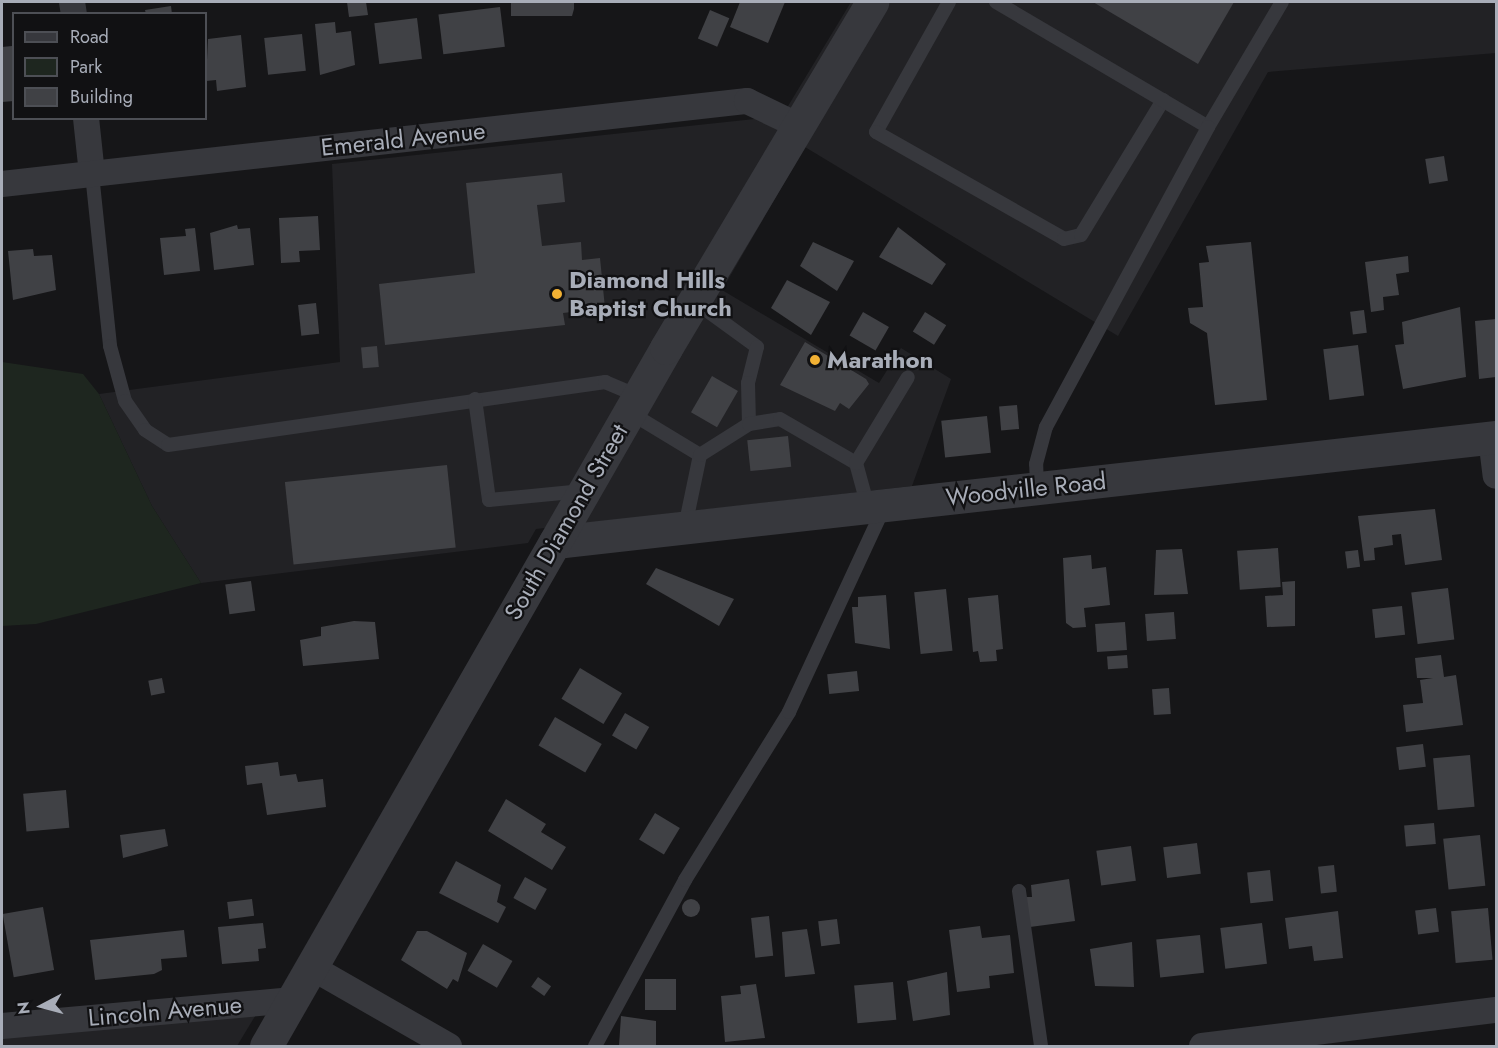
<!DOCTYPE html>
<html>
<head>
<meta charset="utf-8">
<style>
	body { margin:0 }
	#map { position:relative; width:1498px; height:1048px; overflow:hidden; background:#161618; font-family:Jost,sans-serif }
	div>[style] { position:absolute }
	.built>* { inset:0; background:#222225 }
	.green>* { inset:0; background:#1e261f }
	.building>* { inset:0; background:#404145; transform-origin:0 0 }
	.round { border-radius:50% }
	.service>* { height:14px; margin:-7px; padding:0 7px; transform-origin:7px; border-radius:7px; background:#37383d }
	.minor>* { height:26px; margin:-13px; padding:0 13px; transform-origin:13px; border-radius:13px; background:#37383d }
	.tertiary>* { height:33px; margin:-16.5px; padding:0 16.5px; transform-origin:16.5px; border-radius:16.5px; background:#37383d }
	.dots>* { width:16px; height:16px; translate:-50% -50%; box-sizing:border-box; border:3px solid #111113; border-radius:50% }
	span { translate:-50% -50%; white-space:nowrap; text-align:center; line-height:1.15; -webkit-text-stroke:4.5px #111113; paint-order:stroke }
	.street-label { font-size:24px; color:#a8adb8 }
	.poi-label { font-size:24px; color:#a8adb8; font-weight:700 }
	.left { translate:0 -50%; text-align:left }
	.frame { position:absolute; inset:0; border:3px solid #a8adb8; pointer-events:none }
	.legend { position:absolute; left:12px; top:12px; width:195px; height:108px; box-sizing:border-box; background:#111113; border:2px solid #4d4f55; margin:0; padding:8px 10px; list-style:none; font-size:18px; color:#a8adb8 }
	.legend li { display:flex; align-items:center; gap:12px; height:30px }
	.legend b { width:30px; border:2px solid #4d4f55 }
	.north { position:absolute; left:12px; top:976px; width:60px; height:60px; -webkit-text-stroke:4px #111113; paint-order:stroke; rotate:264deg; font-size:16px; font-weight:700; line-height:24px; text-align:center; color:#a8adb8 }
	.north::after { content:''; display:block; margin:auto; width:21px; height:27px; background:#a8adb8; clip-path:polygon(50% 0,100% 100%,50% 72%,0 100%) }
</style>
</head>
<body>
<div id="map">
	<div class="built">
		<i style="clip-path:polygon(851px 2px,1496px 2px,1496px 53px,1268px 72px,1118px 336px,805px 147px,722px 290px,879px 383px,901px 348px,951px 379px,912px 486px,536px 529px,528px 543px,201px 583px,152px 506px,99px 394px,340px 362px,332px 164px,782px 116px)"></i>
		<i style="clip-path:polygon(266px 998px,237px 1046px,2px 1046px,2px 1023px)"></i>
	</div>
	<div class="green">
		<i style="clip-path:polygon(2px 362px,83px 374px,99px 394px,152px 506px,201px 583px,36px 624px,2px 626px)"></i>
	</div>
	<div class="building">
		<i style="clip-path:polygon(347px 2px,366px 2px,368px 15px,349px 17px)"></i>
		<i style="clip-path:polygon(511px 2px,574px 2px,574px 9px,572px 16px,511px 16px)"></i>
		<i style="clip-path:polygon(740px 2px,785px 2px,768px 43px,730px 27px)"></i>
		<i style="clip-path:polygon(1093px 2px,1234px 2px,1198px 64px)"></i>
		<i style="clip-path:polygon(171px 6px,172px 14px,146px 14px,145px 10px)"></i>
		<i style="left:500px;top:7px;width:40px;height:62px;rotate:83deg"></i>
		<i style="left:710px;top:10px;width:21px;height:31px;rotate:23deg"></i>
		<i style="left:417px;top:18px;width:41px;height:43px;rotate:83deg"></i>
		<i style="clip-path:polygon(335px 22px,336px 33px,351px 31px,355px 65px,320px 75px,315px 24px)"></i>
		<i style="left:302px;top:34px;width:37px;height:38px;rotate:84deg"></i>
		<i style="clip-path:polygon(241px 35px,246px 87px,217px 91px,216px 80px,206px 81px,208px 39px)"></i>
		<i style="clip-path:polygon(12px 46px,14px 101px,2px 102px,2px 47px)"></i>
		<i style="left:1444px;top:156px;width:25px;height:19px;rotate:81deg"></i>
		<i style="clip-path:polygon(562px 173px,565px 202px,537px 205px,542px 246px,581px 242px,582px 260px,600px 258px,605px 308px,563px 313px,565px 325px,385px 345px,379px 284px,475px 273px,466px 183px)"></i>
		<i style="clip-path:polygon(318px 216px,320px 250px,299px 251px,300px 262px,281px 263px,279px 218px)"></i>
		<i style="clip-path:polygon(237px 225px,238px 229px,250px 228px,254px 265px,214px 270px,210px 233px)"></i>
		<i style="clip-path:polygon(898px 227px,946px 264px,932px 285px,879px 257px)"></i>
		<i style="clip-path:polygon(195px 228px,200px 271px,164px 275px,160px 238px,186px 236px,185px 229px)"></i>
		<i style="clip-path:polygon(813px 242px,854px 261px,837px 291px,800px 266px)"></i>
		<i style="clip-path:polygon(1251px 242px,1267px 400px,1215px 405px,1207px 333px,1190px 323px,1188px 308px,1203px 307px,1199px 263px,1209px 262px,1206px 246px)"></i>
		<i style="clip-path:polygon(33px 249px,34px 256px,52px 255px,56px 290px,13px 300px,8px 251px)"></i>
		<i style="clip-path:polygon(1408px 256px,1409px 272px,1396px 274px,1399px 295px,1383px 297px,1384px 310px,1371px 312px,1365px 262px)"></i>
		<i style="clip-path:polygon(787px 280px,830px 302px,811px 335px,771px 308px)"></i>
		<i style="left:316px;top:303px;width:31px;height:18px;rotate:84deg"></i>
		<i style="clip-path:polygon(1460px 307px,1466px 377px,1403px 389px,1395px 345px,1404px 344px,1402px 322px)"></i>
		<i style="left:1364px;top:310px;width:23px;height:14px;rotate:83deg"></i>
		<i style="left:863px;top:312px;width:30px;height:27px;rotate:30deg"></i>
		<i style="left:925px;top:312px;width:25px;height:23px;rotate:32deg"></i>
		<i style="clip-path:polygon(1496px 319px,1496px 377px,1479px 379px,1475px 321px)"></i>
		<i style="clip-path:polygon(805px 342px,866px 379px,869px 384px,849px 409px,840px 403px,835px 411px,780px 385px)"></i>
		<i style="left:1358px;top:345px;width:51px;height:35px;rotate:83deg"></i>
		<i style="left:377px;top:346px;width:21px;height:16px;rotate:85deg"></i>
		<i style="left:712px;top:376px;width:30px;height:42px;rotate:30deg"></i>
		<i style="left:1017px;top:405px;width:24px;height:18px;rotate:85deg"></i>
		<i style="left:987px;top:416px;width:37px;height:46px;rotate:84deg"></i>
		<i style="left:788px;top:436px;width:31px;height:41px;rotate:84deg"></i>
		<i style="left:447px;top:465px;width:83px;height:163px;rotate:84deg"></i>
		<i style="clip-path:polygon(1435px 509px,1442px 560px,1405px 565px,1401px 534px,1392px 535px,1393px 545px,1374px 548px,1375px 560px,1364px 561px,1358px 516px)"></i>
		<i style="left:1278px;top:548px;width:39px;height:41px;rotate:86deg"></i>
		<i style="clip-path:polygon(1182px 549px,1188px 594px,1154px 595px,1156px 550px)"></i>
		<i style="left:1358px;top:550px;width:17px;height:13px;rotate:83deg"></i>
		<i style="clip-path:polygon(1091px 555px,1092px 569px,1106px 567px,1110px 605px,1084px 608px,1086px 627px,1073px 628px,1066px 623px,1063px 558px)"></i>
		<i style="clip-path:polygon(656px 568px,734px 599px,719px 626px,646px 584px)"></i>
		<i style="left:251px;top:581px;width:30px;height:26px;rotate:82deg"></i>
		<i style="clip-path:polygon(1295px 581px,1295px 626px,1267px 627px,1265px 596px,1283px 595px,1282px 582px)"></i>
		<i style="left:1448px;top:588px;width:52px;height:37px;rotate:83deg"></i>
		<i style="left:946px;top:589px;width:62px;height:32px;rotate:84deg"></i>
		<i style="clip-path:polygon(886px 595px,890px 649px,855px 643px,852px 607px,858px 607px,858px 597px)"></i>
		<i style="clip-path:polygon(998px 595px,1003px 649px,996px 650px,997px 661px,980px 662px,978px 651px,973px 652px,968px 598px)"></i>
		<i style="left:1402px;top:606px;width:29px;height:30px;rotate:84deg"></i>
		<i style="left:1174px;top:612px;width:27px;height:29px;rotate:86deg"></i>
		<i style="clip-path:polygon(354px 621px,375px 622px,379px 659px,303px 666px,300px 640px,321px 636px,321px 627px)"></i>
		<i style="left:1125px;top:622px;width:28px;height:30px;rotate:86deg"></i>
		<i style="left:1127px;top:655px;width:13px;height:20px;rotate:86deg"></i>
		<i style="clip-path:polygon(1441px 655px,1444px 677px,1456px 675px,1463px 725px,1406px 732px,1403px 705px,1423px 703px,1420px 680px,1433px 678px,1417px 678px,1415px 658px)"></i>
		<i style="left:580px;top:668px;width:49px;height:36px;rotate:31deg"></i>
		<i style="left:857px;top:671px;width:20px;height:30px;rotate:84deg"></i>
		<i style="left:162px;top:678px;width:15px;height:14px;rotate:79deg"></i>
		<i style="left:1169px;top:688px;width:26px;height:17px;rotate:86deg"></i>
		<i style="left:625px;top:713px;width:28px;height:26px;rotate:30deg"></i>
		<i style="left:555px;top:717px;width:54px;height:33px;rotate:30deg"></i>
		<i style="left:1423px;top:744px;width:23px;height:27px;rotate:83deg"></i>
		<i style="left:1470px;top:755px;width:52px;height:37px;rotate:85deg"></i>
		<i style="clip-path:polygon(278px 762px,280px 776px,296px 774px,298px 782px,323px 779px,326px 807px,267px 815px,262px 783px,247px 785px,245px 766px)"></i>
		<i style="left:66px;top:790px;width:38px;height:43px;rotate:85deg"></i>
		<i style="clip-path:polygon(506px 799px,546px 824px,541px 832px,566px 847px,552px 870px,488px 831px)"></i>
		<i style="left:655px;top:813px;width:29px;height:31px;rotate:31deg"></i>
		<i style="left:1434px;top:823px;width:21px;height:30px;rotate:85deg"></i>
		<i style="clip-path:polygon(165px 829px,168px 846px,123px 858px,120px 835px)"></i>
		<i style="left:1480px;top:835px;width:51px;height:37px;rotate:84deg"></i>
		<i style="left:1197px;top:843px;width:31px;height:34px;rotate:83deg"></i>
		<i style="left:1131px;top:846px;width:35px;height:35px;rotate:82deg"></i>
		<i style="clip-path:polygon(456px 861px,501px 885px,497px 902px,506px 907px,498px 923px,439px 893px)"></i>
		<i style="left:1334px;top:865px;width:27px;height:16px;rotate:84deg"></i>
		<i style="left:1270px;top:870px;width:31px;height:23px;rotate:84deg"></i>
		<i style="left:525px;top:877px;width:25px;height:24px;rotate:29deg"></i>
		<i style="clip-path:polygon(1069px 879px,1075px 921px,1030px 927px,1026px 897px,1032px 897px,1031px 885px)"></i>
		<i class="round" style="left:682px;top:899px;width:18px;height:18px"></i>
		<i style="left:252px;top:899px;width:17px;height:25px;rotate:83deg"></i>
		<i style="left:43px;top:907px;width:64px;height:41px;rotate:80deg"></i>
		<i style="left:1436px;top:908px;width:24px;height:21px;rotate:83deg"></i>
		<i style="left:1488px;top:908px;width:52px;height:37px;rotate:85deg"></i>
		<i style="clip-path:polygon(1338px 911px,1343px 958px,1314px 961px,1312px 946px,1289px 949px,1285px 918px)"></i>
		<i style="left:769px;top:916px;width:40px;height:18px;rotate:84deg"></i>
		<i style="left:837px;top:919px;width:25px;height:19px;rotate:83deg"></i>
		<i style="clip-path:polygon(263px 923px,266px 948px,258px 949px,259px 961px,222px 964px,218px 927px)"></i>
		<i style="left:1262px;top:923px;width:41px;height:42px;rotate:83deg"></i>
		<i style="clip-path:polygon(980px 926px,982px 938px,1010px 935px,1014px 973px,989px 976px,990px 988px,957px 992px,949px 930px)"></i>
		<i style="clip-path:polygon(807px 929px,815px 974px,785px 977px,782px 932px)"></i>
		<i style="clip-path:polygon(184px 930px,187px 957px,161px 959px,162px 970px,154px 974px,95px 980px,90px 940px)"></i>
		<i style="clip-path:polygon(417px 931px,427px 931px,467px 953px,458px 982px,453px 979px,447px 989px,401px 960px)"></i>
		<i style="left:1200px;top:935px;width:38px;height:44px;rotate:84deg"></i>
		<i style="clip-path:polygon(1132px 942px,1134px 987px,1095px 986px,1090px 949px)"></i>
		<i style="left:483px;top:944px;width:34px;height:31px;rotate:30deg"></i>
		<i style="clip-path:polygon(947px 972px,950px 1015px,913px 1021px,907px 981px)"></i>
		<i style="left:538px;top:977px;width:16px;height:12px;rotate:35deg"></i>
		<i style="left:676px;top:979px;width:31px;height:31px;rotate:90deg"></i>
		<i style="left:893px;top:982px;width:38px;height:39px;rotate:85deg"></i>
		<i style="clip-path:polygon(756px 984px,765px 1038px,725px 1042px,721px 996px,741px 994px,740px 986px)"></i>
		<i style="clip-path:polygon(621px 1016px,656px 1021px,656px 1046px,619px 1046px)"></i>
	</div>
	<div class="service">
		<i style="left:949px;top:2px;width:149px;rotate:119.3deg"></i>
		<i style="left:876px;top:132px;width:216px;rotate:29.6deg"></i>
		<i style="left:1064px;top:239px;width:17px;rotate:-13deg"></i>
		<i style="left:1081px;top:235px;width:158px;rotate:-58.7deg"></i>
		<i style="left:996px;top:2px;width:246px;rotate:30.5deg"></i>
		<i style="left:1208px;top:127px;width:145px;rotate:-59.4deg"></i>
		<i style="left:92px;top:174px;width:173px;rotate:84deg"></i>
		<i style="left:110px;top:346px;width:57px;rotate:74.7deg"></i>
		<i style="left:125px;top:401px;width:35px;rotate:55deg"></i>
		<i style="left:145px;top:430px;width:27px;rotate:33deg"></i>
		<i style="left:168px;top:445px;width:442px;rotate:-8.2deg"></i>
		<i style="left:605px;top:382px;width:36px;rotate:23deg"></i>
		<i style="left:694px;top:301px;width:78px;rotate:36.1deg"></i>
		<i style="left:757px;top:347px;width:37px;rotate:104deg"></i>
		<i style="left:748px;top:383px;width:41px;rotate:88.6deg"></i>
		<i style="left:475px;top:399px;width:102px;rotate:82.1deg"></i>
		<i style="left:489px;top:500px;width:94px;rotate:-5.5deg"></i>
		<i style="left:629px;top:412px;width:83px;rotate:31.2deg"></i>
		<i style="left:700px;top:455px;width:74px;rotate:101.8deg"></i>
		<i style="left:700px;top:455px;width:58px;rotate:-32.3deg"></i>
		<i style="left:749px;top:424px;width:31px;rotate:-9deg"></i>
		<i style="left:780px;top:419px;width:88px;rotate:30.1deg"></i>
		<i style="left:856px;top:463px;width:46px;rotate:74.7deg"></i>
		<i style="left:856px;top:463px;width:100px;rotate:-58.8deg"></i>
		<i style="left:1037px;top:488px;width:24px;rotate:-92deg"></i>
		<i style="left:1036px;top:464px;width:38px;rotate:-75deg"></i>
		<i style="left:1046px;top:427px;width:341px;rotate:-61.6deg"></i>
		<i style="left:1019px;top:891px;width:157px;rotate:81.9deg"></i>
		<i style="left:595px;top:1046px;width:189px;rotate:-61.5deg"></i>
		<i style="left:685px;top:880px;width:198px;rotate:-58.2deg"></i>
		<i style="left:789px;top:712px;width:226px;rotate:-65.1deg"></i>
	</div>
	<div class="minor">
		<i style="left:72px;top:2px;width:12px;rotate:81deg"></i>
		<i style="left:86px;top:118px;width:56px;rotate:83.9deg"></i>
		<i style="left:2px;top:184px;width:750px;rotate:-6.36deg"></i>
		<i style="left:747px;top:101px;width:58px;rotate:25.7deg"></i>
		<i style="left:1491px;top:438px;width:38px;rotate:83deg"></i>
		<i style="left:311px;top:967px;width:159px;rotate:29.8deg"></i>
		<i style="left:2px;top:1026px;width:292px;rotate:-5.1deg"></i>
		<i style="left:1202px;top:1046px;width:296px;rotate:-7deg"></i>
	</div>
	<div class="tertiary">
		<i style="left:555px;top:542px;width:947px;rotate:-6.37deg"></i>
		<i style="left:266px;top:1046px;width:804px;rotate:-60.18deg"></i>
		<i style="left:666px;top:348px;width:403px;rotate:-59.2deg"></i>
	</div>
	<div class="dots">
		<i style="left:557px;top:294px;background:#f2b134"></i>
		<i style="left:815px;top:360px;background:#f2b134"></i>
	</div>
	<div class="street-label">
		<span style="left:403px;top:139px;rotate:-6deg">Emerald Avenue</span>
		<span style="left:1026px;top:489px;rotate:-6deg">Woodville Road</span>
		<span style="left:566px;top:522px;rotate:-60deg">South Diamond Street</span>
		<span style="left:165px;top:1011px;rotate:-5deg">Lincoln Avenue</span>
	</div>
	<div class="poi-label">
		<span class="left" style="left:569px;top:294px">Diamond Hills<br>Baptist Church</span>
		<span class="left" style="left:827px;top:360px">Marathon</span>
	</div>
	<div class="frame"></div>
	<ul class="legend">
	<li><b style="height:8px;background:#37383d"></b>Road</li>
	<li><b style="height:16px;background:#1e261f"></b>Park</li>
	<li><b style="height:16px;background:#404145"></b>Building</li>
	</ul>
	<div class="north">N</div>
</div>
</body>
</html>
